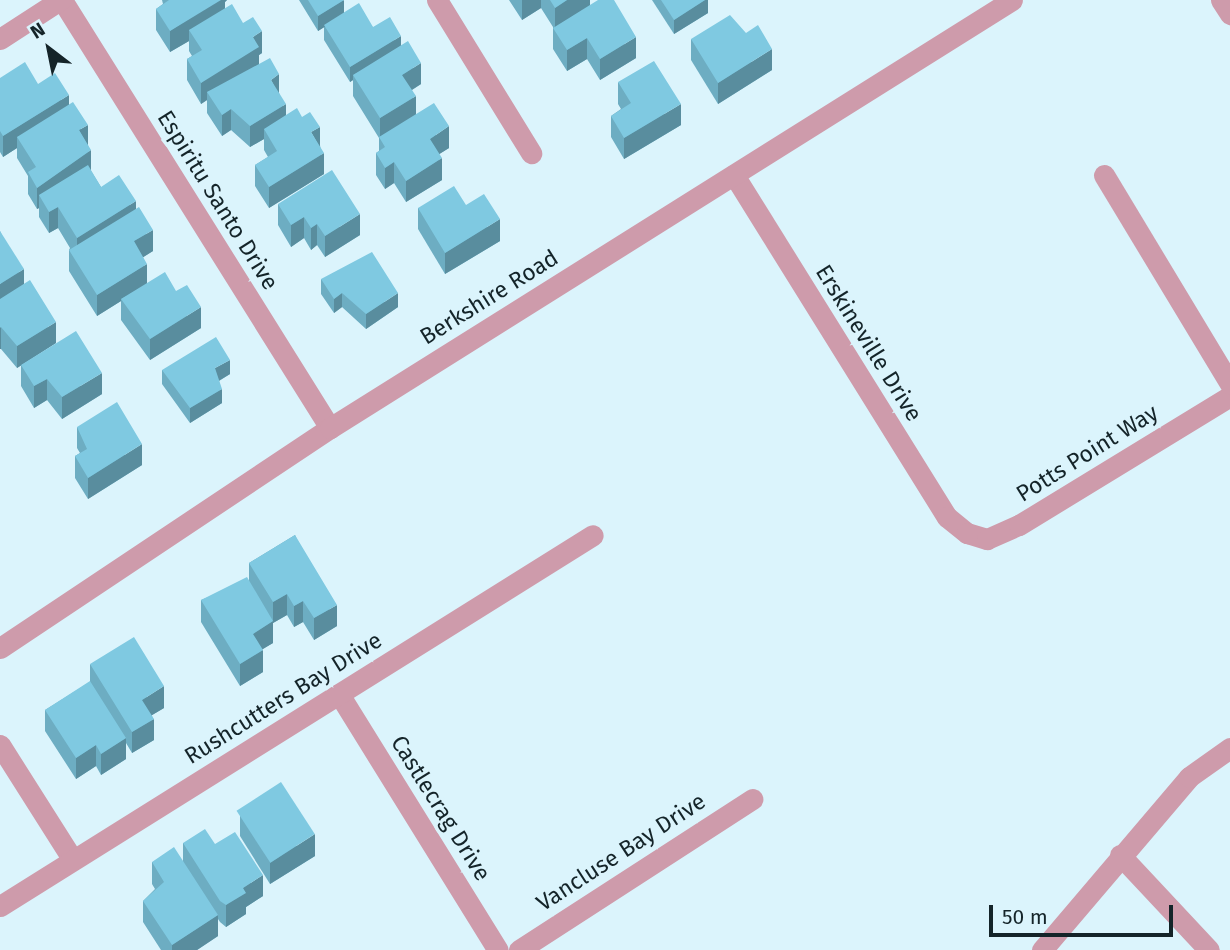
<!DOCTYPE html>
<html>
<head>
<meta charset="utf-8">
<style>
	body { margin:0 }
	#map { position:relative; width:1230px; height:950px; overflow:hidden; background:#dbf4fc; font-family:"Fira Sans",sans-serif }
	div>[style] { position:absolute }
	.minor>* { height:21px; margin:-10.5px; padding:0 10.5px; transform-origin:10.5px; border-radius:10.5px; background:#ce9bab }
	.tertiary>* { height:21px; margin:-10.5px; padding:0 10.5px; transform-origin:10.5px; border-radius:10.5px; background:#ce9bab }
	.wall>* { inset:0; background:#6dadc2 }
	.shaded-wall>* { inset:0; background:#598d9e; transform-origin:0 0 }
	.building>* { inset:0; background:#7fc9e1; transform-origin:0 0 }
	span { translate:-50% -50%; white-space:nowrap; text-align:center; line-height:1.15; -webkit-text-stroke:7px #dbf4fc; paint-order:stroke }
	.street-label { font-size:23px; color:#142429 }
	.north { position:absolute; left:14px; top:14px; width:70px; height:70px; -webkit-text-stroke:5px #dbf4fc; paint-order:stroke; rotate:328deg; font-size:19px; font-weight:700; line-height:28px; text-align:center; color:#142429 }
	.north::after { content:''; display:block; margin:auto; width:24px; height:32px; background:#142429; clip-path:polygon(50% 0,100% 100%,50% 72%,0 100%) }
	.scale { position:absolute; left:989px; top:905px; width:184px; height:32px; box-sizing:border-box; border:4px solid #142429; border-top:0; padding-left:9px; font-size:21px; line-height:24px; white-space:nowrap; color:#142429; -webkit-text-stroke:5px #dbf4fc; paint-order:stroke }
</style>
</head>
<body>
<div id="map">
	<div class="minor">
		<i style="left:62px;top:0;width:505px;rotate:57.95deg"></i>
		<i style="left:437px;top:0;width:180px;rotate:58.4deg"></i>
		<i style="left:0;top:39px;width:72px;rotate:-33deg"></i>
		<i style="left:734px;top:175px;width:403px;rotate:58.1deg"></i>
		<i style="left:947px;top:517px;width:26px;rotate:39deg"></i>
		<i style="left:967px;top:533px;width:21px;rotate:17deg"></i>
		<i style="left:987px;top:539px;width:35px;rotate:-24deg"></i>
		<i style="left:1019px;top:525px;width:247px;rotate:-31.4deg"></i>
		<i style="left:1104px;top:175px;width:244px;rotate:58.9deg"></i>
		<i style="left:339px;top:694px;width:301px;rotate:58.2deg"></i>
		<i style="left:0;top:745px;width:136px;rotate:57.6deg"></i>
		<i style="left:1120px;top:855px;width:130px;rotate:46.9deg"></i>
		<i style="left:0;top:906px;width:699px;rotate:-32.03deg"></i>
		<i style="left:519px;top:950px;width:278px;rotate:-32.9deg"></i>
		<i style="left:1042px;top:950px;width:227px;rotate:-49.6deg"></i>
		<i style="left:1189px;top:777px;width:50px;rotate:-35.3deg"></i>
	</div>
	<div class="tertiary">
		<i style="left:1221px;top:0;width:17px;rotate:57deg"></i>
		<i style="left:0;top:648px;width:397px;rotate:-33.7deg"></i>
		<i style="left:330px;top:428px;width:805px;rotate:-32.11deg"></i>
	</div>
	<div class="wall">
		<i style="clip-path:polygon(162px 0,227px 0,225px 2px,225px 8px,262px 53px,259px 55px,259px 64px,279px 93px,286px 115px,320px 145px,324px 174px,269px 208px,255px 186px,255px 165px,268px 157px,264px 150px,264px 139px,250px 147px,231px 130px,222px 136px,207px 113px,207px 100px,201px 104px,187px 80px,187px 59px,192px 56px,189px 51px,189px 41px,170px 52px,156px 30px,156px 9px,163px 4px)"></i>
		<i style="clip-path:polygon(299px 0,343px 0,344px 13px,373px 27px,401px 45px,421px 84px,412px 90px,416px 115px,449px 148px,439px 154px,442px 180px,406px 202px,394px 183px,385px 189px,376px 175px,376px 153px,379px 151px,379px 138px,353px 96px,353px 80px,350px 82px,324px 40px,324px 27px,318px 31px)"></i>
		<i style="clip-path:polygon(509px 0,590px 0,590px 5px,636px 58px,600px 80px,587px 59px,567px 71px,553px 49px,553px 27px,541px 8px,522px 20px)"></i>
		<i style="clip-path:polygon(652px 0,708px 0,708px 13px,674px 34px)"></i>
		<i style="clip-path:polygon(691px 39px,772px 70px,718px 104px,691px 60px)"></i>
		<i style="clip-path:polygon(0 78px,38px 84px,69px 105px,88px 145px,91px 171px,101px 187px,136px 209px,153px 251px,143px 257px,147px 283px,201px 328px,150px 360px,121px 320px,121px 301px,97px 316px,69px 271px,69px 250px,70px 248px,58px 228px,49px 233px,39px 217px,39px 208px,37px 209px,28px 194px,28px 176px,17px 158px,17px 148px,3px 157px,0 152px)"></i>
		<i style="clip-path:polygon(618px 82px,681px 125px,624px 159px,611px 137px,611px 116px,621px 109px,618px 104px)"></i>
		<i style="clip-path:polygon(278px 204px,360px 235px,325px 257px,317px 245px,311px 250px,304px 238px,291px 247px,278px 225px)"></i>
		<i style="clip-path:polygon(466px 205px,500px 241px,445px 274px,418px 229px,418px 208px)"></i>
		<i style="clip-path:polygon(0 231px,24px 284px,56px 343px,17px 368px,1px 349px)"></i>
		<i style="clip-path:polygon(321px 279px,398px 307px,366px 329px,342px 307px,334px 313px,321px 294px)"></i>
		<i style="clip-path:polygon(21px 365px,102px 394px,62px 419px,47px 400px,34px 408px,21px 386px)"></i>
		<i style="clip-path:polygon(162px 370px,230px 374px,219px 381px,222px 403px,190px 423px,162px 384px)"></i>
		<i style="clip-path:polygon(77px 427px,142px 465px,88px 499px,75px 478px,75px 456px,80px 453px,77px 448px)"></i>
		<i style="clip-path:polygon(295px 535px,337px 626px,314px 640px,303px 622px,294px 627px,287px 615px,273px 623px,273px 643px,262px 649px,263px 672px,240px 686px,201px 622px,201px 600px,249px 581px,249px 563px)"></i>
		<i style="clip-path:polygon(90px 664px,164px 708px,152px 715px,154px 740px,132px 753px,126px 743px,126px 759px,101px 775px,96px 766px,76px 779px,45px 731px,45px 710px,90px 682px)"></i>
		<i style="clip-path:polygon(240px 815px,315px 856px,270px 884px,240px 836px)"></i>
		<i style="clip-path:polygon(183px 843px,215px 844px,263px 896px,246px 907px,246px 914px,226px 927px,220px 922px,218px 919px,218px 936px,197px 950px,161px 950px,143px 922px,143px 901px,155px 889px,152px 884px,152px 862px,183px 861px)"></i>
	</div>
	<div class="shaded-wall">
		<i style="clip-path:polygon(218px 0,227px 0,225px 2px,225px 18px,189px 30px,189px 41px,170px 52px,170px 31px)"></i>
		<i style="clip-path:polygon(344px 0,344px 15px,318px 31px,318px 16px)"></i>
		<i style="clip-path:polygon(522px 0,541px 0,541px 8px,522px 20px)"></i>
		<i style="clip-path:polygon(567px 0,590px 0,590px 7px,555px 29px,555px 8px)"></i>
		<i style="clip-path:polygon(705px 0,708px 0,708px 13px,674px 34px,674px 20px)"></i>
		<i style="clip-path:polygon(262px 31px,262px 53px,259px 55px,259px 69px,207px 92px,207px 100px,201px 104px,201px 83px,253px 37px)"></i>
		<i style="clip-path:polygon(401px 36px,401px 50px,353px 75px,353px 80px,350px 82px,350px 67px)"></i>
		<i style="clip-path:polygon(636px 37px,636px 58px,600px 80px,600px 59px)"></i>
		<i style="clip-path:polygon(587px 38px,587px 59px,567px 71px,567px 50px)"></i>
		<i style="clip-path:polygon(772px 49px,772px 70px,718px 104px,718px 83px)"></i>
		<i style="clip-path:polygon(421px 63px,421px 84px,402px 96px,402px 75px)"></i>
		<i style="clip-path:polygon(279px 74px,279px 96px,271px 80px)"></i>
		<i style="clip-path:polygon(69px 95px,69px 116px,17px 137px,17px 148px,3px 157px,3px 136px)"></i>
		<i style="clip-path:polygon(416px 96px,416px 117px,380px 139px,380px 118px)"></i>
		<i style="clip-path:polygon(286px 104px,286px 125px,264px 129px,264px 139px,250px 147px,250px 126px)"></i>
		<i style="clip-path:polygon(681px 104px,681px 125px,624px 159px,624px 138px)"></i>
		<i style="clip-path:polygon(231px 109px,231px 130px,222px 136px,222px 115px)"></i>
		<i style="clip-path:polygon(88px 125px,88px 146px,79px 130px)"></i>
		<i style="clip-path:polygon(449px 126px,449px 148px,430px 160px,430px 139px)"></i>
		<i style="clip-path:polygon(320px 127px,320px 148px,311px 132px)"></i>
		<i style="clip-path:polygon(91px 150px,91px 172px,39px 195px,39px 208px,37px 209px,37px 188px)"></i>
		<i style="clip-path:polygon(324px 153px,324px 174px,269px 208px,269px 187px)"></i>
		<i style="clip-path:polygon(442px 158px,442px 180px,406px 202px,406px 181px)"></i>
		<i style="clip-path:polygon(394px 162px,394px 183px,385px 189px,385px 168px)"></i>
		<i style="clip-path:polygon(136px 201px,136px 223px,77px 259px,77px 238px)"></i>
		<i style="clip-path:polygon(58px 207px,58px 228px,49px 233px,49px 212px)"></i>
		<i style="clip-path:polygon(360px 214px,360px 235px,325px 257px,325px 236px)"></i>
		<i style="clip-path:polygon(304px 217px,304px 238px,291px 247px,291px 225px)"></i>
		<i style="clip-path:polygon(500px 219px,500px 241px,445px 274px,445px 253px)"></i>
		<i style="clip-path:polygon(317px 224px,317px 245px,311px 250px,311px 228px)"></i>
		<i style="clip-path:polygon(153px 230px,153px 251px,134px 263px,134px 241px)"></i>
		<i style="clip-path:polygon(147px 264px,147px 285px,121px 299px,121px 301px,97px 316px,97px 295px)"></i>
		<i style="clip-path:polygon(24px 269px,24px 290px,0 305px,0 284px)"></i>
		<i style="clip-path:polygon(342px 293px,342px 307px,334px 313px,334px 299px)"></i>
		<i style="clip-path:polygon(398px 293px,398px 307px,366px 329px,366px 314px)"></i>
		<i style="clip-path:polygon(201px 307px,201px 328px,150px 360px,150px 339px)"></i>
		<i style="clip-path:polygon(56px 322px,56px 343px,17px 368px,17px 346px)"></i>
		<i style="left:1px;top:327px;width:22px;height:1px;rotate:90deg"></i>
		<i style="clip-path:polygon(230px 360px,230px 374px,215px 383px,215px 368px)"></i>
		<i style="clip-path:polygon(102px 373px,102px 394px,62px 419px,62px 397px)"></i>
		<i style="clip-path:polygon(47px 379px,47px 400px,34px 408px,34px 386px)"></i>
		<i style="clip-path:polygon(222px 389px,222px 403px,190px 423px,190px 408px)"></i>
		<i style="clip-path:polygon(142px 444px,142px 465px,88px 499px,88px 478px)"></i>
		<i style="clip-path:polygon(287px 594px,287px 615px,273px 623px,273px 643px,253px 655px,253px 634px,273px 621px,273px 602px)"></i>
		<i style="clip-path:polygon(303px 601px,303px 622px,294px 627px,294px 606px)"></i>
		<i style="clip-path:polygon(337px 605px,337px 626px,314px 640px,314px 618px)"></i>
		<i style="clip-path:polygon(263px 650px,263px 672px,240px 686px,240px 664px)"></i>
		<i style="clip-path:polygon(164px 686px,164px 708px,142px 721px,142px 700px)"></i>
		<i style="clip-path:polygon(154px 719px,154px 740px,132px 753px,132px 732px)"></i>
		<i style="clip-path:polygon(126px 738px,126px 759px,101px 775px,101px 754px)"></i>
		<i style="clip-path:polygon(96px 745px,96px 766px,76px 779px,76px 758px)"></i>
		<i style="clip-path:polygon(315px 834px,315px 856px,270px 884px,270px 863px)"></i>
		<i style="clip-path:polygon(263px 875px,263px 896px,246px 907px,246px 914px,226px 927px,226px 905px,243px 888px)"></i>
		<i style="clip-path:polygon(218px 915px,218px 936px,197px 950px,172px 950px,172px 945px)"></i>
	</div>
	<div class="building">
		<i style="clip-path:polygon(169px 0,221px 0,170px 31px,156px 9px)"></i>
		<i style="clip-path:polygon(308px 0,344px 0,318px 16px)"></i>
		<i style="clip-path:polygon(550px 0,567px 0,555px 8px)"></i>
		<i style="clip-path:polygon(598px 0,614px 0,636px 37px,600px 59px,587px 38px,567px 50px,553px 28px)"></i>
		<i style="clip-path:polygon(661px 0,705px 0,674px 20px)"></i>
		<i style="clip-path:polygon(359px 3px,373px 27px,390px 17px,401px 36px,350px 67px,324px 25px)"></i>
		<i style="clip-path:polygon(232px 4px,243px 23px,253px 17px,262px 31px,253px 37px,259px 47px,201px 83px,187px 59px,202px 50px,189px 30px)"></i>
		<i style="clip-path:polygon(730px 15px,746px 33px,758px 25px,772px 49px,718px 83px,691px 39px)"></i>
		<i style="clip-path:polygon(408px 41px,421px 63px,402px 75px,416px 96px,380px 118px,353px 75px)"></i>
		<i style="clip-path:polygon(270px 58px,279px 74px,271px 80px,286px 104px,250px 126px,231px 109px,222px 115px,207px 92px)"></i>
		<i style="clip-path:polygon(654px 61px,681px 104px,624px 138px,611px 116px,631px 103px,618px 82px)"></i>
		<i style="clip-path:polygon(25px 62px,38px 84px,55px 73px,69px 95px,3px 136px,0 131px,0 78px)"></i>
		<i style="clip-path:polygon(73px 102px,88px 125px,79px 130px,91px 150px,37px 188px,28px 172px,36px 167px,17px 137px)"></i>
		<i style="clip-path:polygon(434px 103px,449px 126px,430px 139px,442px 158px,406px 181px,394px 162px,385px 168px,376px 153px,385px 147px,379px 137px)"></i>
		<i style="clip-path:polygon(297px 108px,302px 117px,310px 112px,320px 127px,311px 132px,324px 153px,269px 187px,255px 165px,277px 151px,264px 129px)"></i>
		<i style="clip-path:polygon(88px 165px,101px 187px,119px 175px,136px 201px,77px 238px,58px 207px,49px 212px,39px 195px)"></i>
		<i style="clip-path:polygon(332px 170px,360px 214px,325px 236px,317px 224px,311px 228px,304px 217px,291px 225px,278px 204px)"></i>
		<i style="clip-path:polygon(454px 186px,466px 205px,484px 194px,500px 219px,445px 253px,418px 208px)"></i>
		<i style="clip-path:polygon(139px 207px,153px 230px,134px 241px,147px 264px,97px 295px,69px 250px)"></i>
		<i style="clip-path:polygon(0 231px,24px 269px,0 284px)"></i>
		<i style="clip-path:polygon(372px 252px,398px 293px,366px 314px,342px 293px,334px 299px,321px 279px)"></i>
		<i style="clip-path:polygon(165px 272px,176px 291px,187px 285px,201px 307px,150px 339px,121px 299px)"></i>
		<i style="clip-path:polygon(30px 280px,56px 322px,17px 346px,1px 327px,0 328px,0 299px)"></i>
		<i style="clip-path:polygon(76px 331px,102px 373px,62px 397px,47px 379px,34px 386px,21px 365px)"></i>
		<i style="clip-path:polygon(216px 337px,230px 360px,215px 368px,222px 389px,190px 408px,162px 370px)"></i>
		<i style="clip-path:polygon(117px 402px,142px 444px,88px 478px,75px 456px,87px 449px,77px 427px)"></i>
		<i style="clip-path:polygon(295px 535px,337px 605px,314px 618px,303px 601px,294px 606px,287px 594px,273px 602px,249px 563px)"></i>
		<i style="clip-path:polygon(247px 577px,273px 621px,253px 634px,263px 650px,240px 664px,201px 600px)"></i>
		<i style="clip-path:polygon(134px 637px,164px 686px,142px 700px,154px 719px,132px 732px,90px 664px)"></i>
		<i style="clip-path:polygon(90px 681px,126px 738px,101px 754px,96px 745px,76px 758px,45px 710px)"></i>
		<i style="left:281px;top:782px;width:62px;height:53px;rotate:57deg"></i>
		<i style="clip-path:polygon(205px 829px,215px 844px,235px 832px,263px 875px,243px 888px,246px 893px,226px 905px,220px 901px,183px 843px)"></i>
		<i style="clip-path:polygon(174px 847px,218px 915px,172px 945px,143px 901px,164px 882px,152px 862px)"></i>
	</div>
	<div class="street-label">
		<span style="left:218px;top:200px;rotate:58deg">Espiritu Santo Drive</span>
		<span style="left:489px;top:297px;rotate:-32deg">Berkshire Road</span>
		<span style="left:869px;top:343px;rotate:58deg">Erskineville Drive</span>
		<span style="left:1087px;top:453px;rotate:-32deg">Potts Point Way</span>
		<span style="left:283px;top:698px;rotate:-32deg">Rushcutters Bay Drive</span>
		<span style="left:441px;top:808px;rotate:58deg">Castlecrag Drive</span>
		<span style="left:621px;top:852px;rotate:-33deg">Vancluse Bay Drive</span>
	</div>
	<div class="north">N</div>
	<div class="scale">50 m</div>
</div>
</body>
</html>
